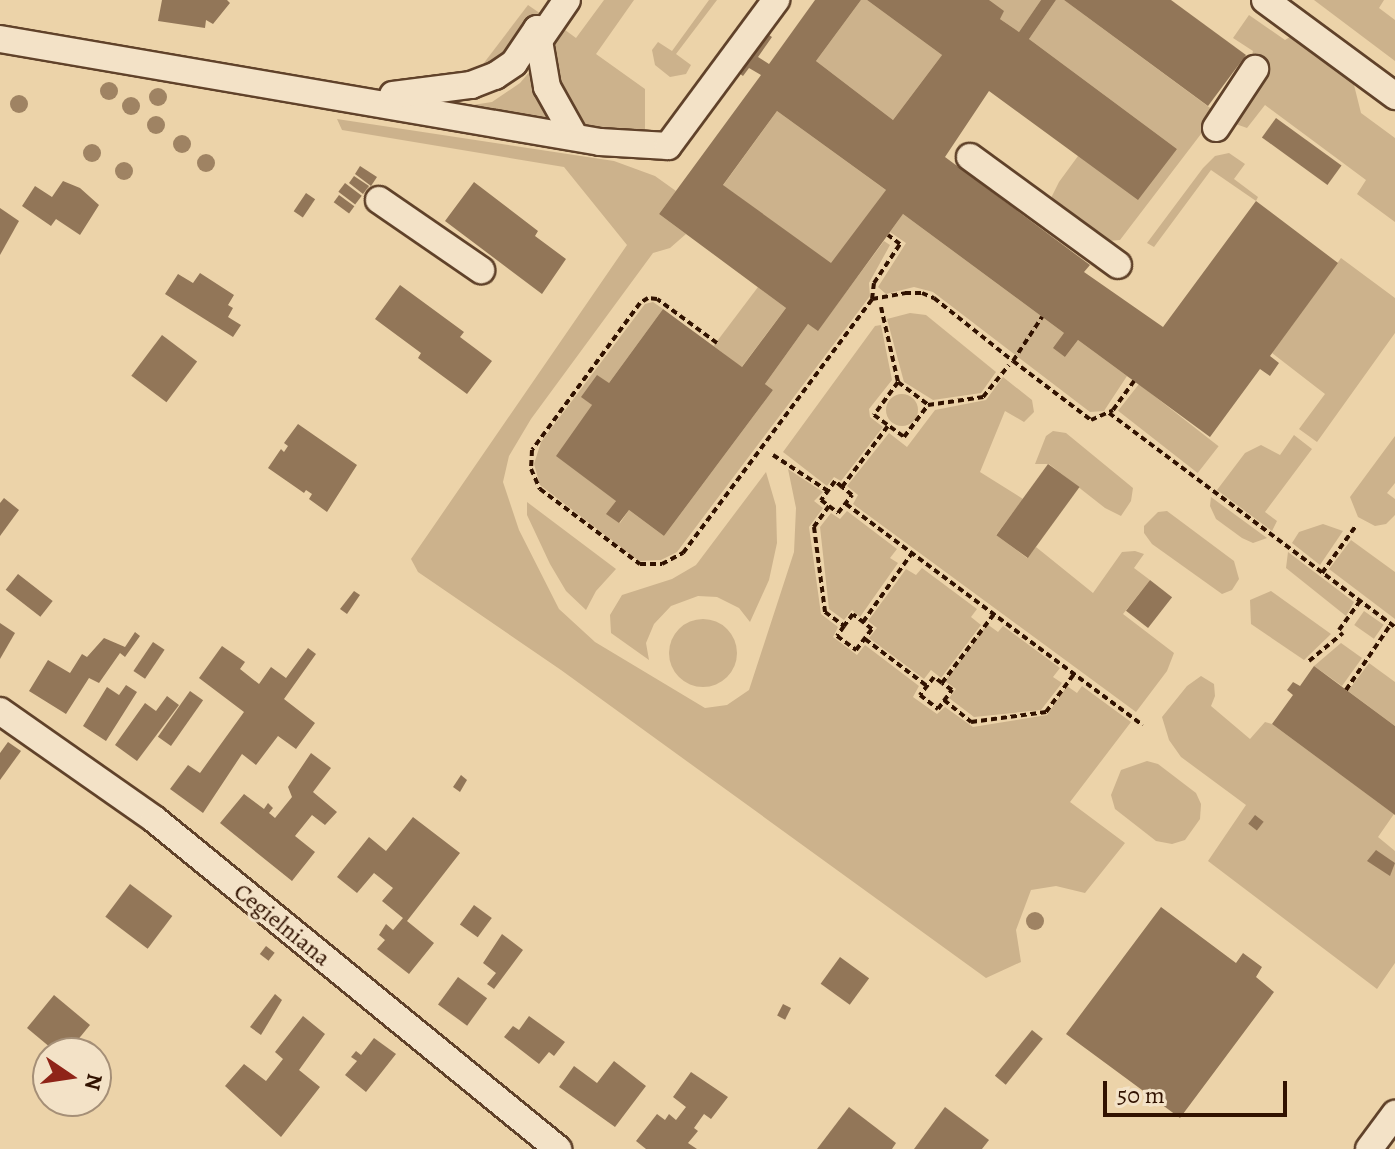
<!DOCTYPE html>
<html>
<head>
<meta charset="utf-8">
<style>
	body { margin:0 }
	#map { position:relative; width:1395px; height:1149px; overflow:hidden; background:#ecd3a9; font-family:Alegreya,serif }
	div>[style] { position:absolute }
	.green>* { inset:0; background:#ccb28c; transform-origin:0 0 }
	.round { border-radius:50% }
	.building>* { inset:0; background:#927658; transform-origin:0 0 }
	.path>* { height:4px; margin-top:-2px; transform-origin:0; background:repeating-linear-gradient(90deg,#311200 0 6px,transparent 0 10px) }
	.roads { filter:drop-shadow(2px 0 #60422a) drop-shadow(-2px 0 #60422a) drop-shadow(0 2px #60422a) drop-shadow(0 -2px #60422a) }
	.minor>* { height:26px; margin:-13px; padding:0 13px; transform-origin:13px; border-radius:13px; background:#f3e2c7 }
	.trees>* { width:18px; height:18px; margin:-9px; border-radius:50%; background:#9f8363 }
	span { translate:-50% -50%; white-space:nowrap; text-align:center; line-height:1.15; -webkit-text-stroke:6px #f3e2c7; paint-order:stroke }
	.street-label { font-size:24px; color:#311200 }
	.north { position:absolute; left:32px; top:1037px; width:80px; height:80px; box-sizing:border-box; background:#f3e2c7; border:2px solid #a58f77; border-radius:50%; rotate:103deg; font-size:22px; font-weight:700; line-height:32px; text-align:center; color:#311200 }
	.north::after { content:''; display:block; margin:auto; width:28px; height:36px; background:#8f2418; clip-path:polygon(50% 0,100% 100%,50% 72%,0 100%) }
	.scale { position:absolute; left:1103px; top:1081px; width:184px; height:36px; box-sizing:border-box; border:4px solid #311200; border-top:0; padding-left:10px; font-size:24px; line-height:28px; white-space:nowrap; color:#311200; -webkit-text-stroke:6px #f3e2c7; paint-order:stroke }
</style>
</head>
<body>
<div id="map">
	<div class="green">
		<i style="clip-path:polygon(604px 0,634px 0,596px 54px,645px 89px,645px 129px,631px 133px,585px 127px,575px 119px,561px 96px,553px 54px,555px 37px,561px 27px,576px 38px)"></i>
		<i style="clip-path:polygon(709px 0,717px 0,676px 54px,691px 65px,686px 74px,670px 77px,655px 65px,652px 50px,658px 42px,672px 51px)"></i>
		<i style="clip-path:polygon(861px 0,867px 0,942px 55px,893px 120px,816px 61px)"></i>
		<i style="clip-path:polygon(989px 0,1041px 0,1019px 32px,1000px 19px)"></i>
		<i style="clip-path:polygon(1056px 0,1064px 0,1217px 113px,1120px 240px,1107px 241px,1056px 211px,1051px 198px,1059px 182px,1078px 156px,1177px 149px,1029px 39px)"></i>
		<i style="clip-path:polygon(1314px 0,1384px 0,1379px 8px,1395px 20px,1395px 61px)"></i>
		<i style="clip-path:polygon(528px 5px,541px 14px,510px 60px,474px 76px)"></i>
		<i style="clip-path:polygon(1249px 15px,1285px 40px,1290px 37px,1353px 81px,1361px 113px,1395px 138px,1395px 222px,1357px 194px,1366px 180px,1265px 105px,1247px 128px,1233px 123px,1253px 51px,1233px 38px)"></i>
		<i style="clip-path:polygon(537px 63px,559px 126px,453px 108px,492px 102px,520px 83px)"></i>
		<i style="left:777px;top:111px;width:135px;height:92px;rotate:36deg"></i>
		<i style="clip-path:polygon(337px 119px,614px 161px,655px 176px,676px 191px,659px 214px,686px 234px,670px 248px,653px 253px,531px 419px,509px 456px,503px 482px,519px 530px,559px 609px,595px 642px,705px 708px,727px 705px,749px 690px,794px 552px,796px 508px,788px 469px,823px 492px,814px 501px,823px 508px,809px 527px,821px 614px,838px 627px,833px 637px,857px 655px,865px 645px,919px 686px,913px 697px,937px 714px,945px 707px,973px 727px,1047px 715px,1067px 686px,1077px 693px,1082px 686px,1131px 722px,1070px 802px,1125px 843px,1085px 893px,1056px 886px,1031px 890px,1016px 930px,1021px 962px,986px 978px,561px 670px,418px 572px,411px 559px,627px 245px,564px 167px,342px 130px)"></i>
		<i style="clip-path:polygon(1229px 153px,1245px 164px,1234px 179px,1258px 197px,1256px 201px,1211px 170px,1154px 247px,1147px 243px,1203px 168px,1215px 156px)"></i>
		<i style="clip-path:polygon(903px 214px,1064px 333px,1065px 357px,1078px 340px,1127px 376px,1104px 411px,1090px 412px,933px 292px,914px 287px,886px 294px,878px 287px,906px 243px,890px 232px)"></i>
		<i style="clip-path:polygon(884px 241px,890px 245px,869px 283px,870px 296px,677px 552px,661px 560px,639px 561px,540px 485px,534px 464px,541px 442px,645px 304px,653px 302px,663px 309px,609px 383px,582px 397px,592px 405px,616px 501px,607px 514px,620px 523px,629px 510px,664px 536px,773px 390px,765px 384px,808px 324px,818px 330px)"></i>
		<i style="clip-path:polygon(1341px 258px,1395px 298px,1395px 333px,1317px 442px,1299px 429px,1325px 394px,1272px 353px)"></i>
		<i style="left:758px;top:287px;width:35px;height:74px;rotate:37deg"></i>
		<i style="clip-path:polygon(910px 313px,926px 315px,996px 372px,981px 393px,933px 400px,904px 382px,887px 319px)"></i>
		<i style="clip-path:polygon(881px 325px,892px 380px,869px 409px,870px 417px,883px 427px,841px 481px,834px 477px,827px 486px,783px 452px,875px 326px)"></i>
		<i style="clip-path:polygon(1003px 377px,1032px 400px,1034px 412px,1024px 422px,1005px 411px,980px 472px,1023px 499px,996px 535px,1027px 558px,1036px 547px,1093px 593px,1122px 552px,1135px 551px,1144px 554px,1134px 568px,1150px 580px,1123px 614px,1174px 653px,1167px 671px,1136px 712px,853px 504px,858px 495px,847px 486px,889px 433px,907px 447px,935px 410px,986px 400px)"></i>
		<i style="left:1139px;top:384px;width:101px;height:34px;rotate:38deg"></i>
		<i class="round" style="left:886px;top:394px;width:32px;height:32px"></i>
		<i style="clip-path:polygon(1053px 431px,1066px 433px,1133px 488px,1131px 501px,1121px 516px,1105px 508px,1049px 464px,1035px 464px,1046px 436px)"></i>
		<i style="clip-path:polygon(1294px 435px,1312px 449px,1265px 512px,1277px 521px,1272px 531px,1217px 490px,1245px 453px,1261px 445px,1280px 455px)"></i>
		<i style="clip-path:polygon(1395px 436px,1395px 483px,1387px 493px,1395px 499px,1395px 515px,1386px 524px,1375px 526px,1358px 517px,1350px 497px)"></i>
		<i style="clip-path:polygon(766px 472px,776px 506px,777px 543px,769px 580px,750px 622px,739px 608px,717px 597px,698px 596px,671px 606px,654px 624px,646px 643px,649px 660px,611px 633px,610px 615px,622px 595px,672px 579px,696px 565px)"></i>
		<i style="clip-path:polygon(1211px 497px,1267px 538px,1253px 543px,1242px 538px,1216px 519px,1210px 506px)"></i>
		<i style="clip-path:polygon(527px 502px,616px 569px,596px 591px,586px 610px,566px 591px,550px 564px,527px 515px)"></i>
		<i style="clip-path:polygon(847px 511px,897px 549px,890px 558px,898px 563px,860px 617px,852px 610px,844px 620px,829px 609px,820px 527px,831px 513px,840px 519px)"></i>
		<i style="clip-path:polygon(1167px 511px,1234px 561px,1239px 579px,1232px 590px,1222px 594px,1152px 544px,1144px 533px,1144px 526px,1158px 512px)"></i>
		<i style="clip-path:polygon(1323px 524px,1343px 531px,1320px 565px,1292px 543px,1299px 532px)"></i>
		<i style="clip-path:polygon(1351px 540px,1395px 572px,1395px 619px,1329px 569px)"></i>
		<i style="clip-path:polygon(1288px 552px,1354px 602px,1346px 616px,1286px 568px)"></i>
		<i style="clip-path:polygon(922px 568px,977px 609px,971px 617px,981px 625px,941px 678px,931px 670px,924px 679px,869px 638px,877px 628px,868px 621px,906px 569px,916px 575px)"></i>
		<i style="clip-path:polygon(1271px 591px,1331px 634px,1304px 660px,1251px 624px,1250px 600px)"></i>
		<i style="left:1364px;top:611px;width:24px;height:17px;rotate:35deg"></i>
		<i class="round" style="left:669px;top:619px;width:68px;height:68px"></i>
		<i style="clip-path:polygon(987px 624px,998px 632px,1003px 626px,1060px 668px,1053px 677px,1062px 683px,1041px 710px,974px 717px,949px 698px,956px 689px,945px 681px)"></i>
		<i style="clip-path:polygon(1341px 643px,1362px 658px,1342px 686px,1314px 666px)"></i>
		<i style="clip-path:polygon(1369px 663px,1395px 682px,1395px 726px,1348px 691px)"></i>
		<i style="clip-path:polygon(1201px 676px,1214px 684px,1215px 696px,1211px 706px,1250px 739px,1265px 722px,1272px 724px,1394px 814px,1378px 837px,1395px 851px,1395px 963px,1377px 989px,1208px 861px,1246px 805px,1181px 757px,1169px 740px,1162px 717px,1187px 686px)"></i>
		<i style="clip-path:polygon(1147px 761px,1158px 764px,1196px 793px,1201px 804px,1200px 819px,1185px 840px,1172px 844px,1156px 841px,1115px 809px,1111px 795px,1121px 770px)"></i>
	</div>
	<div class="building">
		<i style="clip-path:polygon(162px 0,227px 0,230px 3px,213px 24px,206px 20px,205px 28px,158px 21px)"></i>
		<i style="clip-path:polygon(evenodd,815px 0,861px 0,816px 61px,893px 120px,942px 55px,867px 0,989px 0,1004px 11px,1000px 19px,1019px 32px,1041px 0,1056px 0,1029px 39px,1177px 149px,1138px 200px,989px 91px,945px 157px,1090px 265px,1084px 272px,1163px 327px,1256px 201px,1338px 263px,1270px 356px,1279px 363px,1270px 376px,1260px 369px,1210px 437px,1078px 340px,1065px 357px,1053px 348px,1064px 333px,903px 214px,818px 331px,808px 324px,765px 384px,773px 390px,664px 536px,629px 510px,619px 523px,606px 514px,616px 501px,556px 456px,592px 405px,581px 397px,597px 375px,609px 383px,663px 309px,742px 367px,786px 308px,659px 214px,761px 75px,749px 68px,743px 76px,721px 60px,748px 21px,772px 37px,758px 57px,769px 64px,815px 0,777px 111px,886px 190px,831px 263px,723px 185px,777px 111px)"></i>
		<i style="clip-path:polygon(1064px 0,1171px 0,1246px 55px,1208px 106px)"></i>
		<i style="left:1276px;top:118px;width:81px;height:24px;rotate:36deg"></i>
		<i style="clip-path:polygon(360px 166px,377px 177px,371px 186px,355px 174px)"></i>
		<i style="clip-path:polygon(354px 176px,369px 186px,363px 194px,349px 183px)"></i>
		<i style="clip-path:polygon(63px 181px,80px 188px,99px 205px,80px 235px,56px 219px,51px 226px,22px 206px,35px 186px,52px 197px)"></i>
		<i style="clip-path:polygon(474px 182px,538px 231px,535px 236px,566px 259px,542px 294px,445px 221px)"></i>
		<i style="left:345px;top:183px;width:21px;height:11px;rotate:37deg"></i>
		<i style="left:306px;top:193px;width:11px;height:22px;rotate:34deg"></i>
		<i style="left:339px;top:195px;width:19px;height:9px;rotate:36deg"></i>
		<i style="clip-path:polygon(0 208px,19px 221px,0 255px)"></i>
		<i style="clip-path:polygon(200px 273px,234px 295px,228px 305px,233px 308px,228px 317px,241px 325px,233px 337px,165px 294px,178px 274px,193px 283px)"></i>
		<i style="clip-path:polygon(400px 285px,464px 332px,460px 337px,492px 361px,467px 394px,418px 358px,421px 353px,375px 319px)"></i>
		<i style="left:162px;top:335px;width:44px;height:51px;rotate:37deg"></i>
		<i style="clip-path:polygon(298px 424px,357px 465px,327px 512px,309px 499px,312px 494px,306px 490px,304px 493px,268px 468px,281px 449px,284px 452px,288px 446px,284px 443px)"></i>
		<i style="left:1048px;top:464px;width:39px;height:88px;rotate:36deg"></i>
		<i style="clip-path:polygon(4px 498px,19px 510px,0 536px,0 503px)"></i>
		<i style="left:18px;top:574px;width:44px;height:20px;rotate:38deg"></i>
		<i style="left:1150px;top:580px;width:28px;height:39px;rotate:38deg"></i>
		<i style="clip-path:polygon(354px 591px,360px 595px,347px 614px,340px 609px)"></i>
		<i style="clip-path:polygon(0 623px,15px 633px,0 659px)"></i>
		<i style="clip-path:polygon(135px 632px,140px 636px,125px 657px,120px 653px,99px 683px,89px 678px,66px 714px,29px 691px,48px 660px,70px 673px,82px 654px,87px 657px,104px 638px,125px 647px)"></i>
		<i style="left:153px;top:642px;width:14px;height:35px;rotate:34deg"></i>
		<i style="clip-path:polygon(222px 646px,245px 662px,240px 669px,259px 684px,271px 667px,286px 678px,308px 648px,316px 654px,284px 699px,315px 723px,296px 749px,278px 736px,256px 765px,242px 754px,203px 813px,170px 789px,188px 765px,200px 773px,244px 712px,199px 678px)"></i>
		<i style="clip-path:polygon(1314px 666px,1395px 726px,1395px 815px,1272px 724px,1293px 695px,1287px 690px,1293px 682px,1300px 686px)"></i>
		<i style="clip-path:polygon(126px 685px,137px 692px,106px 741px,83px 726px,107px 687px,119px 695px)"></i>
		<i style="left:190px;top:691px;width:16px;height:56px;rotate:35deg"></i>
		<i style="clip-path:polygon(167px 696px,179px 705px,137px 761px,115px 745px,145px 703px,156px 711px)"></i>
		<i style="clip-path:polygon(8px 742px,21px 751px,0 780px,0 753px)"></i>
		<i style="clip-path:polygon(311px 753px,331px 768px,313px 792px,337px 812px,325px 825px,312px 815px,295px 836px,315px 852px,292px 881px,220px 823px,244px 794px,264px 809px,268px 803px,273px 808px,269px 813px,275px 818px,292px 797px,288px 787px)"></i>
		<i style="clip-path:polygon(461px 775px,467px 780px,460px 792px,453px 787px)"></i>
		<i style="left:1255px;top:815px;width:11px;height:11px;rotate:38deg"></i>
		<i style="clip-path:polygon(413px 817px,460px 853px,407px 921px,434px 943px,409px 974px,377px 949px,385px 940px,379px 935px,386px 924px,393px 930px,403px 918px,382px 901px,393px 888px,374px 873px,357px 893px,337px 877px,369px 837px,386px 851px)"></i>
		<i style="clip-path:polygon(1376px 850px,1395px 863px,1390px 876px,1367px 861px)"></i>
		<i style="left:130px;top:884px;width:53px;height:41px;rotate:37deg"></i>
		<i style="left:474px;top:905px;width:22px;height:24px;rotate:36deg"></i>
		<i style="clip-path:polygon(1161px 907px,1236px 963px,1243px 953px,1262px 967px,1256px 977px,1274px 992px,1180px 1118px,1066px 1034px)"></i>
		<i style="clip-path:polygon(502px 934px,523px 950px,494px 989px,487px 984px,496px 973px,483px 963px)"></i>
		<i style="left:266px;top:946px;width:11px;height:10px;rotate:38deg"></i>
		<i style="left:840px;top:957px;width:36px;height:33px;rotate:36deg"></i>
		<i style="left:458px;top:977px;width:36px;height:34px;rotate:36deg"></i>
		<i style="clip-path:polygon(275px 994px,282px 1000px,261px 1035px,250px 1027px)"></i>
		<i style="clip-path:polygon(54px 995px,90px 1025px,67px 1053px,57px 1053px,27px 1028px)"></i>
		<i style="left:783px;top:1004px;width:9px;height:13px;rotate:27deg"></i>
		<i style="clip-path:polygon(303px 1016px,325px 1034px,299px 1070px,320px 1087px,281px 1137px,225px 1086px,244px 1064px,266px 1081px,283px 1059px,275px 1052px)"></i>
		<i style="clip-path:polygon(529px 1016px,565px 1042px,554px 1056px,549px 1052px,539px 1064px,504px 1037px,513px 1026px,519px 1030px)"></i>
		<i style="left:1032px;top:1030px;width:14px;height:59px;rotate:39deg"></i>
		<i style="clip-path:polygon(374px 1038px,396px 1054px,366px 1092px,345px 1075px,357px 1061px,351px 1057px,356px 1051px,361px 1055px)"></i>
		<i style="clip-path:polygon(614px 1061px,646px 1086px,615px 1127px,559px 1087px,574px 1066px,597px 1083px)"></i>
		<i style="clip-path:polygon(691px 1072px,728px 1097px,711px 1119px,704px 1114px,694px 1128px,698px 1131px,688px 1143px,697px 1149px,646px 1149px,636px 1141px,657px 1114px,665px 1120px,669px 1114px,676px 1120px,686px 1107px,673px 1097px)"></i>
		<i style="clip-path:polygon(849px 1107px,896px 1143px,892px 1149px,817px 1149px)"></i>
		<i style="clip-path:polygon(945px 1107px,989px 1140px,982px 1149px,914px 1149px)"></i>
	</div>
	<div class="path">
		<i style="left:872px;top:299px;width:34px;rotate:-10deg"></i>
		<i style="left:905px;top:293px;width:17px"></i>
		<i style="left:922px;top:293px;width:13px;rotate:23deg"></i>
		<i style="left:934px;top:298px;width:101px;rotate:38.6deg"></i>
		<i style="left:1013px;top:361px;width:53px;rotate:-56.6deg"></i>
		<i style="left:881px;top:307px;width:77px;rotate:77.2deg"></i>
		<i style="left:898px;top:382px;width:38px;rotate:37deg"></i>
		<i style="left:928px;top:405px;width:56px;rotate:-8.3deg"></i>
		<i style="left:983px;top:397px;width:41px;rotate:-50.9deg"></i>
		<i style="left:717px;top:343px;width:74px;rotate:-143.7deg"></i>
		<i style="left:657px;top:299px;width:9px;rotate:-174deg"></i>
		<i style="left:648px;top:298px;width:9px;rotate:148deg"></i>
		<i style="left:640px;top:303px;width:182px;rotate:126.3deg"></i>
		<i style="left:532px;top:450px;width:19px;rotate:93deg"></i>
		<i style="left:531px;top:469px;width:22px;rotate:66deg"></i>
		<i style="left:540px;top:489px;width:125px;rotate:36.9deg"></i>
		<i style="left:640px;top:564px;width:22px"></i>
		<i style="left:662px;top:564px;width:24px;rotate:-28deg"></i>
		<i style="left:683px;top:553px;width:317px;rotate:-53.3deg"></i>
		<i style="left:872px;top:299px;width:16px;rotate:-83deg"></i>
		<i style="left:874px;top:283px;width:47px;rotate:-56.3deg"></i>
		<i style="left:900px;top:244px;width:15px;rotate:-143deg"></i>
		<i style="left:1013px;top:361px;width:98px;rotate:37.1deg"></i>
		<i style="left:1091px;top:420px;width:24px;rotate:-24deg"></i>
		<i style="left:1113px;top:410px;width:36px;rotate:-54deg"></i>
		<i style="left:898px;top:382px;width:41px;rotate:126deg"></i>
		<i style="left:874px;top:415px;width:37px;rotate:36deg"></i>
		<i style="left:904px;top:437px;width:40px;rotate:-53deg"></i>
		<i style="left:1109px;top:413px;width:357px;rotate:36.8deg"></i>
		<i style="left:773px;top:455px;width:66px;rotate:33.2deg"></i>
		<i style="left:842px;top:487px;width:9px;rotate:-139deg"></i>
		<i style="left:835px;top:481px;width:24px;rotate:126deg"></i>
		<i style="left:821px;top:500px;width:21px;rotate:37deg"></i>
		<i style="left:838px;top:513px;width:23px;rotate:-52deg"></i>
		<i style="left:852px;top:495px;width:13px;rotate:-141deg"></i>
		<i style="left:842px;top:487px;width:76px;rotate:-53deg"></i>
		<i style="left:846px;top:504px;width:370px;rotate:36.7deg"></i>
		<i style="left:829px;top:506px;width:26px;rotate:126deg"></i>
		<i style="left:814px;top:527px;width:86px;rotate:82.6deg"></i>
		<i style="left:825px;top:612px;width:24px;rotate:36deg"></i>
		<i style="left:844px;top:626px;width:12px;rotate:125deg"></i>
		<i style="left:837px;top:636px;width:24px;rotate:36deg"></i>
		<i style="left:856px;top:650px;width:26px;rotate:-53deg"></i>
		<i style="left:872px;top:629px;width:24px;rotate:-142deg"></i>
		<i style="left:853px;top:614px;width:15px;rotate:127deg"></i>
		<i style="left:1322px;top:573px;width:57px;rotate:-54.3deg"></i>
		<i style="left:863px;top:622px;width:85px;rotate:-54.6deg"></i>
		<i style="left:1339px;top:630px;width:36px;rotate:-54deg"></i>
		<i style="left:865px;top:639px;width:78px;rotate:37.2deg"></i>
		<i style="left:1309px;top:661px;width:44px;rotate:-39.5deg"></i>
		<i style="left:942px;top:683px;width:10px;rotate:-143deg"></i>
		<i style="left:934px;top:677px;width:23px;rotate:128deg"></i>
		<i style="left:920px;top:695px;width:23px;rotate:38deg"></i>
		<i style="left:938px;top:709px;width:24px;rotate:-54deg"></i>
		<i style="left:952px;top:690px;width:12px;rotate:-145deg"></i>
		<i style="left:942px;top:683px;width:86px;rotate:-53deg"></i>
		<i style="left:1346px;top:690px;width:80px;rotate:-55.7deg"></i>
		<i style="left:944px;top:700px;width:35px;rotate:39deg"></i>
		<i style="left:971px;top:722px;width:76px;rotate:-7.6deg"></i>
		<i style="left:1046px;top:712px;width:47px;rotate:-53.6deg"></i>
	</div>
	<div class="roads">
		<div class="minor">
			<i style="left:1265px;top:0;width:162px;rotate:36.4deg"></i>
			<i style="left:537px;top:29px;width:59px;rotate:80.2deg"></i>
			<i style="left:547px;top:87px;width:57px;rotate:60.8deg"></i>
			<i style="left:0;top:39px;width:609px;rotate:9.74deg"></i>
			<i style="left:600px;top:142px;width:68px;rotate:3.4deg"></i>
			<i style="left:668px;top:146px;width:182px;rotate:-53.5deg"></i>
			<i style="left:534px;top:48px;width:58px;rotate:-55.5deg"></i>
			<i style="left:393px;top:95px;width:79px;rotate:-7.3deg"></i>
			<i style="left:471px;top:85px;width:26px;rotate:-21deg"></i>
			<i style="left:495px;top:76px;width:23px;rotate:-34deg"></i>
			<i style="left:514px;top:63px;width:41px;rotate:-55.9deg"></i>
			<i style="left:1216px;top:128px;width:71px;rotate:-56.5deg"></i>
			<i style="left:970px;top:157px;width:183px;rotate:36.1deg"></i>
			<i style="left:379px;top:200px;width:124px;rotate:34.5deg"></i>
			<i style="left:0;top:711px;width:188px;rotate:35deg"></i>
			<i style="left:154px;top:819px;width:522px;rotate:39.24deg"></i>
			<i style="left:1369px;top:1149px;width:44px;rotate:-53.4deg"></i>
		</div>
	</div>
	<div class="trees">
		<i style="left:109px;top:91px"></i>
		<i style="left:158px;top:97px"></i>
		<i style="left:19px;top:104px"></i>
		<i style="left:131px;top:106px"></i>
		<i style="left:156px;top:125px"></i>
		<i style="left:182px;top:144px"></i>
		<i style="left:92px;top:153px"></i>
		<i style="left:206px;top:163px"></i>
		<i style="left:124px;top:171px"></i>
		<i style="left:1035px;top:921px"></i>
	</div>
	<div class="street-label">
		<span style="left:282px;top:925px;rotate:39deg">Cegielniana</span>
	</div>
	<div class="north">N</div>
	<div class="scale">50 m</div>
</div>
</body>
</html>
